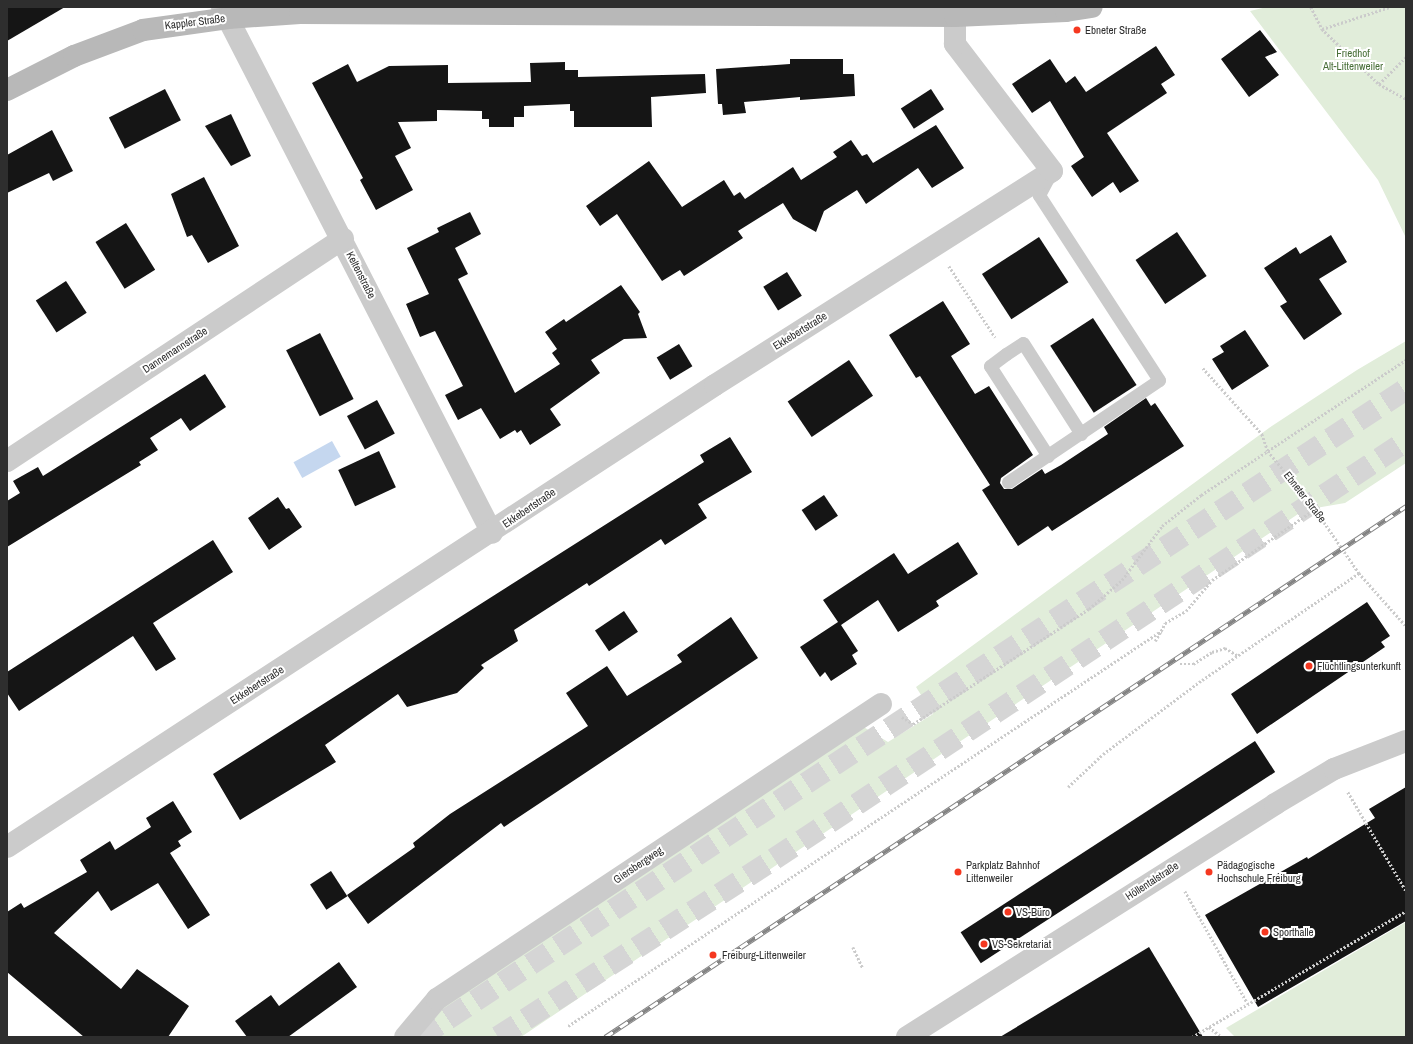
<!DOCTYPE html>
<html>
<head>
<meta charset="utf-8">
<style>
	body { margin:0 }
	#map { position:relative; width:1413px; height:1044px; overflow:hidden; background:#fff; font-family:"Archivo Narrow",sans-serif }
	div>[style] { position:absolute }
	.green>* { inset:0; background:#e1edda }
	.water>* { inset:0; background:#c5d7ef; transform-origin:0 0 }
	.building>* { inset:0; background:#151515; transform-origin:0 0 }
	.highway-tunnel>* { height:22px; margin-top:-11px; transform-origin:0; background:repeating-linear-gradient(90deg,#d5d5d5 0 22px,transparent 0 33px) }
	.path>* { height:2.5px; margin-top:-1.25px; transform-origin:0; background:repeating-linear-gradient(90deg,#cbcbcb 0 2px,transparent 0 4px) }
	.lane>* { height:13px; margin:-6.5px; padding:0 6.5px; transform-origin:6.5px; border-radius:6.5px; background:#cbcbcb }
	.street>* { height:22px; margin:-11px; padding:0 11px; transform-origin:11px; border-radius:11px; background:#cbcbcb }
	.secondary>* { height:22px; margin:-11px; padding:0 11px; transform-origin:11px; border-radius:11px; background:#b8b8b8 }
	.rail>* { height:4.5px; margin-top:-2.25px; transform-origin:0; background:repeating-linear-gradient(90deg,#fff 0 9px,#838383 0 18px); box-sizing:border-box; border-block:1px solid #838383 }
	.dots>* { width:11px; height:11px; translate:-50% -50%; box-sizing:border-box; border:2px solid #fff; border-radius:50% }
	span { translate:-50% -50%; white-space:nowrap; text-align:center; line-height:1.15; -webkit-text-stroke:4px #fff; paint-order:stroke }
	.street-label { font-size:11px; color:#2e2e2e }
	.poi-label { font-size:11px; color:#2e2e2e }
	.left { translate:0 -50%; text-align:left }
	.park-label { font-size:11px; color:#476e37 }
	.frame { position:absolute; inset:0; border:8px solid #2e2e2e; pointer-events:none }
</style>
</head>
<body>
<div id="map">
	<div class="green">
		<i style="clip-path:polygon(1267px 7px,1406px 7px,1406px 238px,1378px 180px,1250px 11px)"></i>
		<i style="clip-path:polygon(1406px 341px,1406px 463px,1345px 503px,1304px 510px,521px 1037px,419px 1037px,446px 1005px,862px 726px,888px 742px,933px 714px,916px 687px,1269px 428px,1357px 370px)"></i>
		<i style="clip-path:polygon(1406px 922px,1406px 1037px,1235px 1037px,1226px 1028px)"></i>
	</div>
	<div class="water">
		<i style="left:332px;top:441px;width:18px;height:44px;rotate:61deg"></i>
	</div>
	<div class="building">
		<i style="clip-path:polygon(7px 7px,65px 7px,7px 41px)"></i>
		<i style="clip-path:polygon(1260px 30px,1277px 52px,1265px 57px,1279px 75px,1249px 97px,1221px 59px)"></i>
		<i style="clip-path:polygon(1156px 46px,1175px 75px,1161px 84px,1167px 93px,1107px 133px,1139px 181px,1120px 193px,1113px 182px,1092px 197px,1071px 166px,1084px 157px,1050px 101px,1032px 113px,1012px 84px,1050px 59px,1066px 83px,1075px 76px,1086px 92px)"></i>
		<i style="clip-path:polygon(790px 59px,843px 59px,843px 74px,854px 74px,855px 96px,800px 100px,800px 97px,744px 102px,746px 113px,723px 115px,722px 104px,718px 104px,716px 69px,790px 64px)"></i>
		<i style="clip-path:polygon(565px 62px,565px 70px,578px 70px,578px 77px,705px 74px,706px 93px,651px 97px,652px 127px,574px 127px,574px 111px,570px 111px,570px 104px,524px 106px,524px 117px,514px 117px,514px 127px,489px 127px,489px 119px,482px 119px,482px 111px,437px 110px,437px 121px,398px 122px,411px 148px,395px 156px,413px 190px,376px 210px,360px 180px,363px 178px,312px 83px,348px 64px,357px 82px,389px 66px,448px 65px,448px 83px,531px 82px,530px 63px)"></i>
		<i style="left:165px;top:89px;width:35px;height:63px;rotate:63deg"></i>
		<i style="left:931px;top:89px;width:24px;height:36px;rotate:57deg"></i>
		<i style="clip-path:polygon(231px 114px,251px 156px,231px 166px,205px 126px)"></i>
		<i style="clip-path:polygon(936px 125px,964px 168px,932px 188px,918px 168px,866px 204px,857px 190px,824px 211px,816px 232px,793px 219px,783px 203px,738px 231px,743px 238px,684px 276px,680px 270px,662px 281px,617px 214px,600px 226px,586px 206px,649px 161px,682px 207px,724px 180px,734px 196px,740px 192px,745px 199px,793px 167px,801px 180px,837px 157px,833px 152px,851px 140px,862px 156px,867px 154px,873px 163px)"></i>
		<i style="clip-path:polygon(52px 130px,73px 171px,53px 181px,49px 173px,7px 193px,7px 155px)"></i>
		<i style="clip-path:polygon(204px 177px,239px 246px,208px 263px,192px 235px,187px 237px,171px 194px)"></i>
		<i style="clip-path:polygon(470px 212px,481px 234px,455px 248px,468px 274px,458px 279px,515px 393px,560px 364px,552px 353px,557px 349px,545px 332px,564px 319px,566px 322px,621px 285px,640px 312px,638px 314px,647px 338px,624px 339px,591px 360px,600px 373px,550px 409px,561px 425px,530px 445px,521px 430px,517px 433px,515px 430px,500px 439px,481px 408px,458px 420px,445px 395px,463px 386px,435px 331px,420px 337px,406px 304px,429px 294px,407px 248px,439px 232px,437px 228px)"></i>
		<i style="left:126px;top:223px;width:55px;height:36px;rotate:58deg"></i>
		<i style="left:1177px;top:232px;width:53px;height:50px;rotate:56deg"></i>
		<i style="clip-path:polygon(1331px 235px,1347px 262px,1319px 279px,1342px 314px,1304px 340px,1280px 306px,1287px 302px,1264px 268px,1296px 247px,1300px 254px)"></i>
		<i style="left:1039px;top:237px;width:54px;height:68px;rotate:57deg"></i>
		<i style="left:787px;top:272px;width:28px;height:28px;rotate:58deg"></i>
		<i style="left:66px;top:281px;width:38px;height:36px;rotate:57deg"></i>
		<i style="clip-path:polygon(943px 301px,970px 344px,951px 356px,975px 394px,989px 386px,1033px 455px,1001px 478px,1000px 483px,1004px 489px,1012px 489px,1042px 469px,1045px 474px,1061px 465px,1108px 434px,1104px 427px,1146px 398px,1151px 406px,1155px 403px,1184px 446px,1052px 531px,1048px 526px,1018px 546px,982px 490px,990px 485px,920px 376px,916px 378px,889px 335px)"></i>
		<i style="left:1093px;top:318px;width:80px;height:51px;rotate:57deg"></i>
		<i style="clip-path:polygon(1245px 330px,1269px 366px,1232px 390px,1212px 359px,1224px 352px,1220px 346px)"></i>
		<i style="left:320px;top:333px;width:74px;height:38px;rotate:63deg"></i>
		<i style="left:679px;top:344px;width:26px;height:26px;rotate:59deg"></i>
		<i style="left:849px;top:360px;width:43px;height:74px;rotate:56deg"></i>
		<i style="clip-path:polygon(205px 374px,226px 407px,190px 431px,181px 418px,150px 438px,158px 450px,139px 462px,141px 465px,7px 547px,7px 501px,20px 493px,13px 481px,38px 467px,43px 476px)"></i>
		<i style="left:377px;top:400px;width:38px;height:34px;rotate:62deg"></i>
		<i style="clip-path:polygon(730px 437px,752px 472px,698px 504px,707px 518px,665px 545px,661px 539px,589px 586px,587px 583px,514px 630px,518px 641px,481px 665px,484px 668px,457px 693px,407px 707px,398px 694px,325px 745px,336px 762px,240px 820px,213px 774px,704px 462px,700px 455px)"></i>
		<i style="left:379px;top:451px;width:40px;height:45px;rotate:65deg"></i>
		<i style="left:824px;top:495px;width:25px;height:27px;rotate:56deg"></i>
		<i style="clip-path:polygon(278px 497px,286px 509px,289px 508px,302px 527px,269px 550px,248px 518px)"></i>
		<i style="clip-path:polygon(213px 540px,233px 572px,153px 623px,176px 659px,156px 671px,133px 636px,19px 711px,7px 693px,7px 672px)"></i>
		<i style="clip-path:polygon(958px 542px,978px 574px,936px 601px,939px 606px,898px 632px,878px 600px,841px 625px,858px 651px,852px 655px,857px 664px,831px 681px,825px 672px,820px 677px,800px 647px,838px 622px,823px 600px,894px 553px,908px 574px)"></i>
		<i style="clip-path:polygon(1367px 602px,1390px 636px,1381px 642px,1385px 647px,1257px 734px,1231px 694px)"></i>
		<i style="left:624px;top:611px;width:25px;height:35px;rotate:56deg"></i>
		<i style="clip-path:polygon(731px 617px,758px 658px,504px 827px,501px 823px,368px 924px,347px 895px,415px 847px,413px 843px,450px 814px,588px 726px,566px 693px,607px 666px,627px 696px,682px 662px,677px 655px)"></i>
		<i style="left:1255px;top:741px;width:37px;height:351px;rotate:57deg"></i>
		<i style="clip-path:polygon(1406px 787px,1406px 921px,1258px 1007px,1205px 915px,1307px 857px,1308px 859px,1375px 818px,1369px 809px)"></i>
		<i style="clip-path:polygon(173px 801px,192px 832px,178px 841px,181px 846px,170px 853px,210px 915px,188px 929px,158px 883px,111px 911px,98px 891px,54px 933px,121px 989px,137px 969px,189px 1006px,168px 1037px,84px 1037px,7px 972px,7px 912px,21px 903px,24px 908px,87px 872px,80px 860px,110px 841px,115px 850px,151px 827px,146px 818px)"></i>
		<i style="left:331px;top:871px;width:30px;height:25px;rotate:57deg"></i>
		<i style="clip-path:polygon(1149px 947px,1203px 1037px,1000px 1037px)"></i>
		<i style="clip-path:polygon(339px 962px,357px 987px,288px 1037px,247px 1037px,235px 1021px,271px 995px,279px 1006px)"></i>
	</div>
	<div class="highway-tunnel">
		<i style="left:420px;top:1037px;width:1180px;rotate:-33.31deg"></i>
		<i style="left:498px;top:1037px;width:328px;rotate:-32.8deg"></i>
		<i style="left:774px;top:859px;width:758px;rotate:-33.48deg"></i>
	</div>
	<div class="path">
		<i style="left:1311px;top:7px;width:25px;rotate:63deg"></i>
		<i style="left:1322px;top:29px;width:71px;rotate:-17.9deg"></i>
		<i style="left:1322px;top:29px;width:79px;rotate:44deg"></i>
		<i style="left:1379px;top:84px;width:31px;rotate:29deg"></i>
		<i style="left:1379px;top:84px;width:38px;rotate:-45deg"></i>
		<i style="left:949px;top:266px;width:85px;rotate:57.1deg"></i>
		<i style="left:1203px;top:368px;width:89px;rotate:48.2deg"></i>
		<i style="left:1262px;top:434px;width:18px;rotate:71deg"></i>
		<i style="left:1268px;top:451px;width:75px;rotate:51deg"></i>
		<i style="left:1315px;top:509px;width:78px;rotate:55.5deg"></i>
		<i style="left:1359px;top:573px;width:71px;rotate:48.4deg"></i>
		<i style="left:1155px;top:641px;width:12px;rotate:-59deg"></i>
		<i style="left:1180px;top:664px;width:13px"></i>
		<i style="left:1193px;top:664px;width:22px;rotate:-32deg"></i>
		<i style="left:1212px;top:652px;width:14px;rotate:-17deg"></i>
		<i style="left:1225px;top:648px;width:14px;rotate:30deg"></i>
		<i style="left:902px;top:717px;width:13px;rotate:32deg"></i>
		<i style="left:913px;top:724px;width:210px;rotate:-33.2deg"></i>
		<i style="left:1089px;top:609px;width:44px;rotate:-41.3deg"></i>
		<i style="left:1122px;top:580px;width:67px;rotate:-53.5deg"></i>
		<i style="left:1162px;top:526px;width:50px;rotate:-38.5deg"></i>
		<i style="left:1201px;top:495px;width:245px;rotate:-33.4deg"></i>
		<i style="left:1068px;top:787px;width:48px;rotate:-43.3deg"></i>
		<i style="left:1103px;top:754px;width:124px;rotate:-36.8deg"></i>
		<i style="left:1202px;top:680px;width:190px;rotate:-34.3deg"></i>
		<i style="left:1348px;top:792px;width:115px;rotate:59.6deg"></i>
		<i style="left:1185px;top:891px;width:129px;rotate:60.9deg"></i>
		<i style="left:853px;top:947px;width:23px;rotate:65deg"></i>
		<i style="left:568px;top:1026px;width:713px;rotate:-33.67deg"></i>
		<i style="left:1161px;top:631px;width:9px;rotate:-63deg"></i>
		<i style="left:1165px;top:623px;width:24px;rotate:-30deg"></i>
		<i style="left:1186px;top:611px;width:40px;rotate:-50deg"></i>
		<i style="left:1212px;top:580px;width:125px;rotate:-34.6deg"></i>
		<i style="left:1209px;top:1027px;width:16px;rotate:38deg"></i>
		<i style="left:1192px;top:1037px;width:248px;rotate:-30.5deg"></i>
	</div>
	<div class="lane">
		<i style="left:1048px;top:456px;width:107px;rotate:-122.8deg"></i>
		<i style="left:990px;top:366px;width:20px;rotate:-37deg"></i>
		<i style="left:1006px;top:354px;width:20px;rotate:-33deg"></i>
		<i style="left:1023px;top:343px;width:108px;rotate:57.5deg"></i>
		<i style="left:1008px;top:482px;width:182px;rotate:-34deg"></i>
		<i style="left:1159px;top:380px;width:221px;rotate:-123deg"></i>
		<i style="left:1039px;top:195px;width:21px;rotate:-62deg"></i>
	</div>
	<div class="street">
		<i style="left:222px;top:7px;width:591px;rotate:62.83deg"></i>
		<i style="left:7px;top:461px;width:403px;rotate:-33.5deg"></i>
		<i style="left:7px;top:847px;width:845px;rotate:-33.13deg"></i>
		<i style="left:715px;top:385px;width:399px;rotate:-32.4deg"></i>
		<i style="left:1052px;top:171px;width:160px;rotate:-127.4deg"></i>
		<i style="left:955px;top:44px;width:28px;rotate:-90deg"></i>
		<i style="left:405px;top:1037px;width:50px;rotate:-49.9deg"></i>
		<i style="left:437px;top:999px;width:533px;rotate:-33.6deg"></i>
		<i style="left:907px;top:1037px;width:436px;rotate:-32.3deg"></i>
		<i style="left:1275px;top:804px;width:69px;rotate:-30.7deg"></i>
		<i style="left:1334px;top:769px;width:77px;rotate:-21.3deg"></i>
	</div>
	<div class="secondary">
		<i style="left:7px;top:90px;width:75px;rotate:-26.9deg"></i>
		<i style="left:74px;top:56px;width:74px;rotate:-20.6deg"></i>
		<i style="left:143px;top:30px;width:86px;rotate:-8deg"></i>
		<i style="left:228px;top:18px;width:72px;rotate:-4deg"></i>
		<i style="left:300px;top:13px;width:655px;rotate:0.26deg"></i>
		<i style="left:955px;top:16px;width:111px;rotate:-2.6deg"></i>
		<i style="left:1066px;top:11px;width:26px;rotate:-9deg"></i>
	</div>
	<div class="rail">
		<i style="left:605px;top:1037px;width:961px;rotate:-33.54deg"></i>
	</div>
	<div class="dots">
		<i style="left:1077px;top:30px;background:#f53820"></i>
		<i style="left:1309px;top:666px;background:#f53820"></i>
		<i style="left:958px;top:872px;background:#f53820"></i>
		<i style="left:1209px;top:872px;background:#f53820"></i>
		<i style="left:1008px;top:912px;background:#f53820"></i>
		<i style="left:1265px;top:932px;background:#f53820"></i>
		<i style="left:984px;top:944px;background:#f53820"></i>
		<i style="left:713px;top:955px;background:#f53820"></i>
	</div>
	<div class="street-label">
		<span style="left:195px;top:22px;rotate:-7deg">Kappler Straße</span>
		<span style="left:361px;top:275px;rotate:63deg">Keltenstraße</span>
		<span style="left:800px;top:331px;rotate:-32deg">Ekkebertstraße</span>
		<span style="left:175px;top:350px;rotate:-33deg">Dannemannstraße</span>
		<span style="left:1305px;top:497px;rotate:52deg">Ebneter Straße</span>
		<span style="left:529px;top:508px;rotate:-34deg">Ekkebertstraße</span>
		<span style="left:257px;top:685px;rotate:-33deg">Ekkebertstraße</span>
		<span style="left:638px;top:865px;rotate:-34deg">Giersbergweg</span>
		<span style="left:1152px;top:881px;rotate:-33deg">Höllentalstraße</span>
	</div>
	<div class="poi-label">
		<span class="left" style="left:1085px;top:30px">Ebneter Straße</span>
		<span class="left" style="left:1317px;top:666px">Flüchtlingsunterkunft</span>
		<span class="left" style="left:966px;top:872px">Parkplatz Bahnhof<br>Littenweiler</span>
		<span class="left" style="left:1217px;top:872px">Pädagogische<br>Hochschule Freiburg</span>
		<span class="left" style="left:1016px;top:912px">VS-Büro</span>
		<span class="left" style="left:1273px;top:932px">Sporthalle</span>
		<span class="left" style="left:992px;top:944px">VS-Sekretariat</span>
		<span class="left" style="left:722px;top:955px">Freiburg-Littenweiler</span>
	</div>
	<div class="park-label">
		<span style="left:1353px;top:60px">Friedhof<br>Alt-Littenweiler</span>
	</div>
	<div class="frame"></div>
</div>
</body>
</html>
